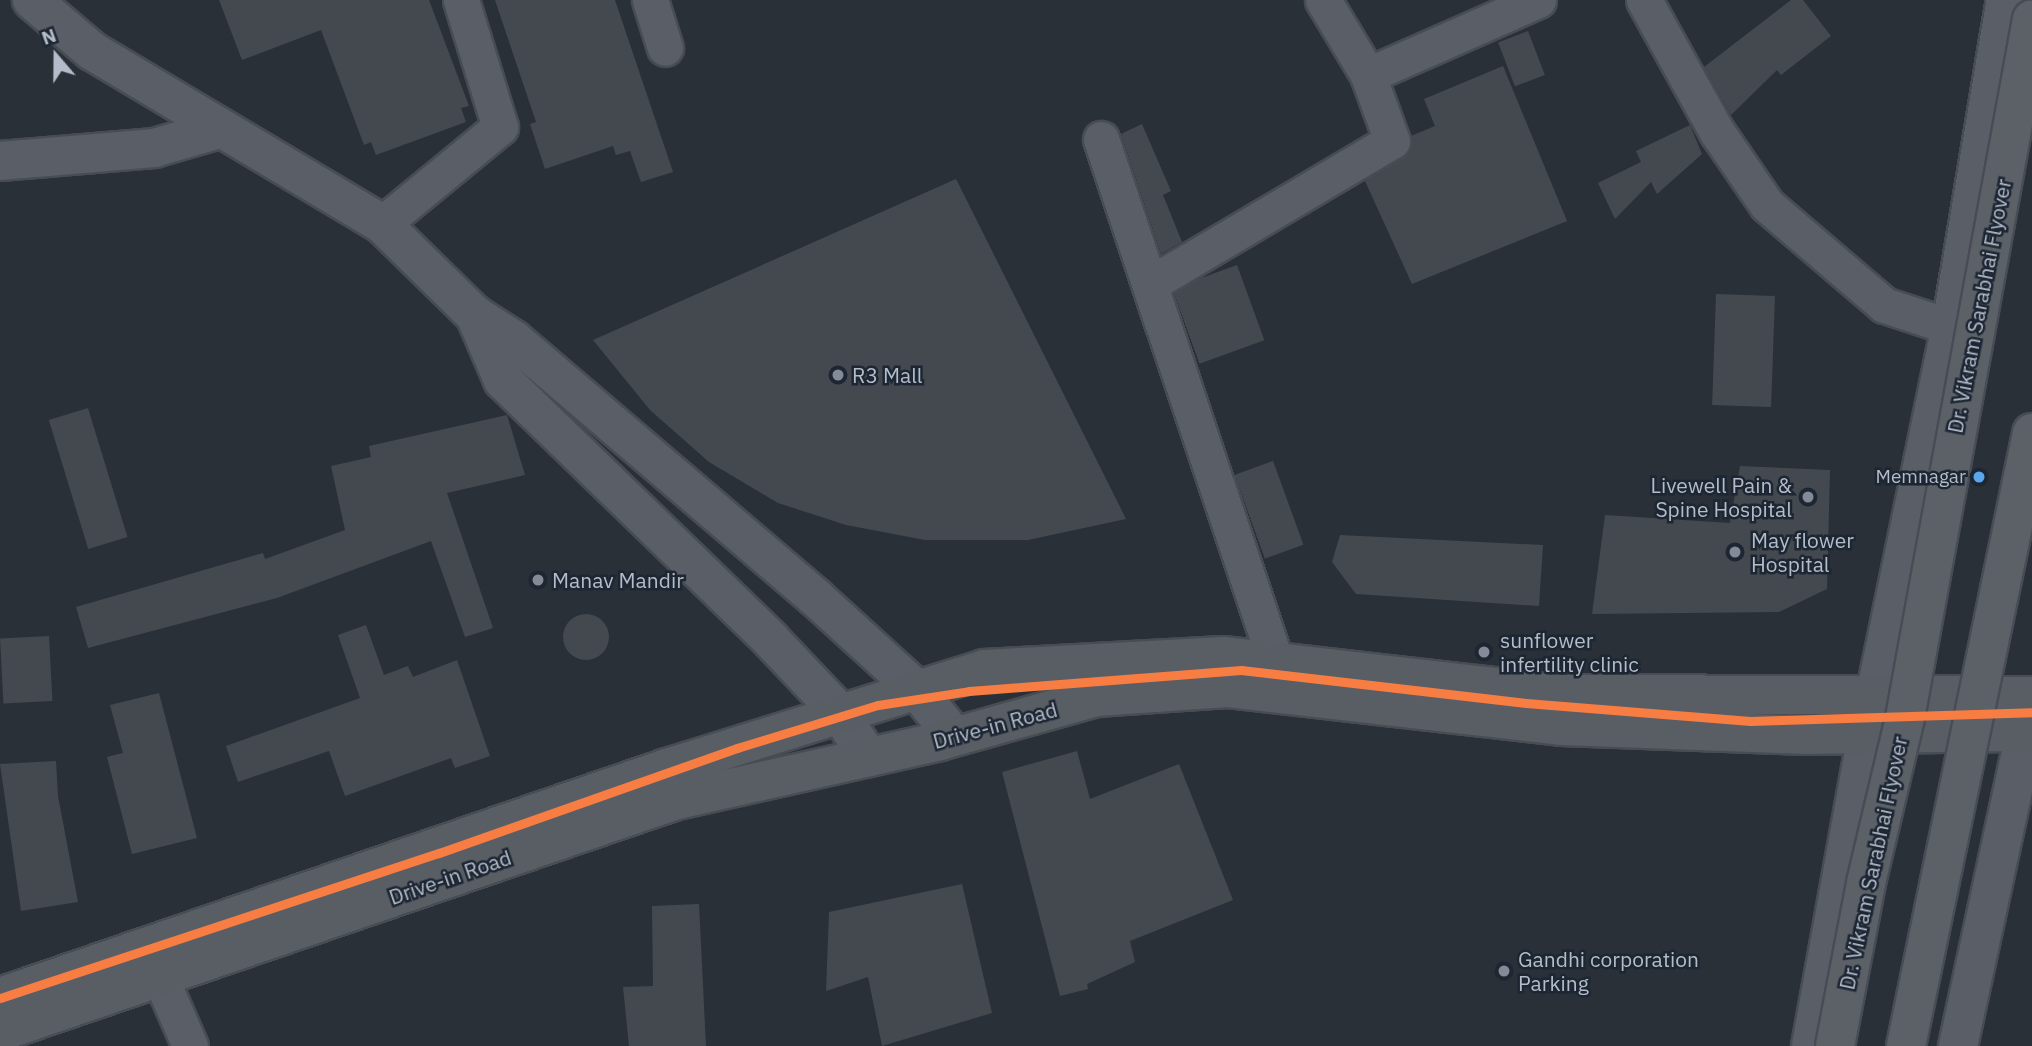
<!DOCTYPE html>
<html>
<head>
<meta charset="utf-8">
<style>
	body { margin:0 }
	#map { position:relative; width:2032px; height:1046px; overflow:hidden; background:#2a3038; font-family:"IBM Plex Sans",sans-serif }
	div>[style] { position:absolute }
	.building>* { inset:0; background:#444950; transform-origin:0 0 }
	.round { border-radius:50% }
	.roads { filter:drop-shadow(2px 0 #484c53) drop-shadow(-2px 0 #484c53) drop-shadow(0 2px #484c53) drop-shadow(0 -2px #484c53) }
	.minor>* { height:35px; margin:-17.5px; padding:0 17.5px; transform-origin:17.5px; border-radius:17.5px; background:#5a5e66 }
	.tertiary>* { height:38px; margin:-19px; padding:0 19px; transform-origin:19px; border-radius:19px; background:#5a5e66 }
	.secondary>* { height:38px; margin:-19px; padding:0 19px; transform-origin:19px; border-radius:19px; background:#595d64 }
	.bridges { filter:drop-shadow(2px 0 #484c55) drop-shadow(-2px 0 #484c55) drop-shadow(0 2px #484c55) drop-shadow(0 -2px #484c55) }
	.primary-bridge>* { height:38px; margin:-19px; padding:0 19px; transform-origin:19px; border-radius:19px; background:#5c6168 }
	.metro-1>* { height:9px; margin:-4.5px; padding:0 4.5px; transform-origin:4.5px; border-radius:4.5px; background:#f77d43 }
	.dots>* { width:19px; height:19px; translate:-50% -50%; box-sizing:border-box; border:4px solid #1d2633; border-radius:50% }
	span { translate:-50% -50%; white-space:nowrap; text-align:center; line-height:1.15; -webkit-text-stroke:5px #1d2633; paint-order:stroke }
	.bus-label { font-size:19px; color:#b4bcc9 }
	.right { translate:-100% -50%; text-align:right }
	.street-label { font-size:21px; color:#b4bcc9 }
	.poi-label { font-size:21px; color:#b4bcc9 }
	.left { translate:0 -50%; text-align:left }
	.north { position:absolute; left:21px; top:21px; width:70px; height:70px; -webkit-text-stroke:5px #1d2633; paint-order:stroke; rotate:340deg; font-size:19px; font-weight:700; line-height:28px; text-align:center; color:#b4bcc9 }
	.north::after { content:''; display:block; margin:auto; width:24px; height:32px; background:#b4bcc9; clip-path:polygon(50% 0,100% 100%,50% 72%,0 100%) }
</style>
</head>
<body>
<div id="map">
	<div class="building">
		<i style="clip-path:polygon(219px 0,429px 0,469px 106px,461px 108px,466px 122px,376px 155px,371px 142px,364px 145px,321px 30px,242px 60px)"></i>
		<i style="clip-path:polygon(495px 0,615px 0,673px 172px,641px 182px,630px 151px,616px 155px,613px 146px,545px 169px,530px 124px,536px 122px)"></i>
		<i style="clip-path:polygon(1791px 0,1803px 0,1831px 36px,1781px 75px,1777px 70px,1731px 115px,1704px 67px)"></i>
		<i style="left:1528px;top:31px;width:47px;height:32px;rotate:69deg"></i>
		<i style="clip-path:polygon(1503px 66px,1567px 221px,1412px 284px,1365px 181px,1410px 152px,1411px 136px,1435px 126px,1424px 99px)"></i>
		<i style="clip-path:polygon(1142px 124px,1171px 191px,1163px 195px,1182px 242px,1161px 254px,1121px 134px)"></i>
		<i style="clip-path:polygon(1690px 125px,1702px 154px,1657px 194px,1651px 182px,1615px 219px,1598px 183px,1641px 162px,1636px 151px)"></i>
		<i style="clip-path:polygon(956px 179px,1126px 519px,1028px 540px,925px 540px,846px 525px,778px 503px,709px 462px,650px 410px,593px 340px)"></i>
		<i style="left:1237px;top:265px;width:80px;height:69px;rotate:70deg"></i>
		<i style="left:1716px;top:294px;width:59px;height:111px;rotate:2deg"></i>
		<i style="left:88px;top:408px;width:135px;height:41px;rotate:73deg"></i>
		<i style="clip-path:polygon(507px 415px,525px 475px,447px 493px,493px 628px,465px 637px,431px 541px,277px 598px,88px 648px,76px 607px,263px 553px,265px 559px,345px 530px,331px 466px,371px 457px,369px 446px)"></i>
		<i style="left:1273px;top:461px;width:89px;height:41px;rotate:70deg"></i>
		<i style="clip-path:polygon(1740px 466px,1830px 470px,1827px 589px,1779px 612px,1592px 614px,1605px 515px,1730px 523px)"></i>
		<i style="clip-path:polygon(1340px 535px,1543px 545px,1539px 606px,1356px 594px,1332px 562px)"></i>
		<i class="round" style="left:563px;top:614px;width:46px;height:46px"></i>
		<i style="clip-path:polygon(366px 625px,384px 675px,408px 666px,413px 677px,457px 660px,490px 756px,455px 768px,451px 758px,345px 796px,329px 751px,238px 782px,226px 746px,360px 698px,338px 635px)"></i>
		<i style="left:49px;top:636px;width:65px;height:49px;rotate:87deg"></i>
		<i style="clip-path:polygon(159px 693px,197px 838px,132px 854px,107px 757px,123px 753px,110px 705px)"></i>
		<i style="clip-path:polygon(1077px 751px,1090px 799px,1179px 764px,1233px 900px,1130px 941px,1135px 962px,1087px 984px,1088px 989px,1060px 996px,1002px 772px)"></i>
		<i style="clip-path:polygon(56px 761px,58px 796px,78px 902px,21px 911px,0 764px)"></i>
		<i style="clip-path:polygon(962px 884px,992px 1013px,882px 1046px,868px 977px,826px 991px,829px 912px)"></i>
		<i style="clip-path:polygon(699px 904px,706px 1046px,629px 1046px,623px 987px,653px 986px,652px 906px)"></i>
	</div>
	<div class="roads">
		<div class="minor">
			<i style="left:650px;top:0;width:50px;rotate:72.6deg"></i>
			<i style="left:1323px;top:0;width:87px;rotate:59deg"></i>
			<i style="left:1644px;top:0;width:151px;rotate:61.1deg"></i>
			<i style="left:1717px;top:132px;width:88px;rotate:55.6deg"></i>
			<i style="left:1767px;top:205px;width:154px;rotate:40.5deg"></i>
			<i style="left:1884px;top:305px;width:71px;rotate:18.2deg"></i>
			<i style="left:1101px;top:139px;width:552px;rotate:71.53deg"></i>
			<i style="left:382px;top:224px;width:153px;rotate:-39.4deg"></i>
			<i style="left:500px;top:127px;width:133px;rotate:-107.1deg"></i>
			<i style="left:1150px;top:284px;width:281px;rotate:-30.6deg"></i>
			<i style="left:1392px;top:141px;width:70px;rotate:-110deg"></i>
			<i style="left:1368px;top:75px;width:186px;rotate:-23.8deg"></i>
			<i style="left:142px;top:958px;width:26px;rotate:47deg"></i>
			<i style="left:160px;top:977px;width:75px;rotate:66.5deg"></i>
		</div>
		<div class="tertiary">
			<i style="left:32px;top:0;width:79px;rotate:40.4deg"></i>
			<i style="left:92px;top:51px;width:338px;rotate:30.8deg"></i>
			<i style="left:382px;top:224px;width:130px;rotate:44.4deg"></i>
			<i style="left:475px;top:315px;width:46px;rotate:32.7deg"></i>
			<i style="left:514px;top:340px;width:396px;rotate:40.5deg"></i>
			<i style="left:815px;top:597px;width:137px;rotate:42.3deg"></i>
			<i style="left:916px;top:689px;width:60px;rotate:51deg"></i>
			<i style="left:0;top:161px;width:155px;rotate:-4.8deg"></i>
			<i style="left:154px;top:148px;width:69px;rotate:-16.1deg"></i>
			<i style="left:475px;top:315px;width:71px;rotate:66.7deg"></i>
			<i style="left:503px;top:380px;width:372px;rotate:44.1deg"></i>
			<i style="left:770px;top:639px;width:100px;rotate:46.6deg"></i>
			<i style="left:839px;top:712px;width:54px;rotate:57.2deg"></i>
			<i style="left:1811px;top:1046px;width:316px;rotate:-79.8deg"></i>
			<i style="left:1867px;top:735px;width:417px;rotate:-78.4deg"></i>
			<i style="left:1951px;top:327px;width:332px;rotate:-80.5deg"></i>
			<i style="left:1958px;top:1046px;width:353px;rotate:-77.9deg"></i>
		</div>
		<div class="secondary">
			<i style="left:0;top:997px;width:705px;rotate:-18.95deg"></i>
			<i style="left:667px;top:768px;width:332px;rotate:-17.3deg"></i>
			<i style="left:984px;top:669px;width:239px;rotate:-3.1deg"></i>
			<i style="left:1223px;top:656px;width:337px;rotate:6.5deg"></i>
			<i style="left:1558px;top:694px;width:474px;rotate:0.2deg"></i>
			<i style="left:0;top:1032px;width:716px;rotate:-18.92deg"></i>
			<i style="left:677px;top:800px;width:270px;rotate:-12.6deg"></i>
			<i style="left:940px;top:741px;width:163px;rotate:-15.7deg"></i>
			<i style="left:1097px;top:697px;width:131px;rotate:-3.9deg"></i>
			<i style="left:1228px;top:688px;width:335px;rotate:6.5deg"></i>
			<i style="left:1561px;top:726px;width:245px;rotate:2.1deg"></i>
			<i style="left:1806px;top:735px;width:226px;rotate:-0.8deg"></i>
		</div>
	</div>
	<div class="bridges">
		<div class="primary-bridge">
			<i style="left:1835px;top:1046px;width:166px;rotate:-79.2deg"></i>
			<i style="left:1866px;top:883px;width:170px;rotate:-76.7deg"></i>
			<i style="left:1905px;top:718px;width:710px;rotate:-79.7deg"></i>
			<i style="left:1906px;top:1046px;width:626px;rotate:-78.38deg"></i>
		</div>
	</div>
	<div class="metro-1">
		<i style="left:0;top:998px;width:462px;rotate:-18.3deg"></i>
		<i style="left:439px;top:853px;width:316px;rotate:-19.4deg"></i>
		<i style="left:737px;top:748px;width:147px;rotate:-17deg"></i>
		<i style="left:878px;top:705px;width:92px;rotate:-8.7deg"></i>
		<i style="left:969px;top:691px;width:273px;rotate:-4.4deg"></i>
		<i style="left:1241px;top:670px;width:287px;rotate:6.6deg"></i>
		<i style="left:1526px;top:703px;width:225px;rotate:4.6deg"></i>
		<i style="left:1750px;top:721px;width:282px;rotate:-1.8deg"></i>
	</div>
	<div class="dots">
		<i style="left:838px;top:375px;background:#848b96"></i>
		<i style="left:1979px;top:477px;background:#5aa8eb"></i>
		<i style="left:1808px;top:497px;background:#848b96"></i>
		<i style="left:1735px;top:552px;background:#848b96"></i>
		<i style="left:538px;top:580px;background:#848b96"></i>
		<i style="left:1484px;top:652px;background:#848b96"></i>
		<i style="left:1504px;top:971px;background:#848b96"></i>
	</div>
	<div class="bus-label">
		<span class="right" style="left:1966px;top:477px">Memnagar</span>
	</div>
	<div class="street-label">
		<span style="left:1979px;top:306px;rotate:-79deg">Dr. Vikram Sarabhai Flyover</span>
		<span style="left:995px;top:725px;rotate:-15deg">Drive-in Road</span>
		<span style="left:1873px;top:863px;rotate:-78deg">Dr. Vikram Sarabhai Flyover</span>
		<span style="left:450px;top:877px;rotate:-19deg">Drive-in Road</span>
	</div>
	<div class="poi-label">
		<span class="left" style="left:852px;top:375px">R3 Mall</span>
		<span class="right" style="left:1792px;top:497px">Livewell Pain &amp;<br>Spine Hospital</span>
		<span class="left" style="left:1751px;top:552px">May flower<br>Hospital</span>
		<span class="left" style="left:552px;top:580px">Manav Mandir</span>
		<span class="left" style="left:1500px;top:652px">sunflower<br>infertility clinic</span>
		<span class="left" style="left:1518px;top:971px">Gandhi corporation<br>Parking</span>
	</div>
	<div class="north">N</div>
</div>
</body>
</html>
